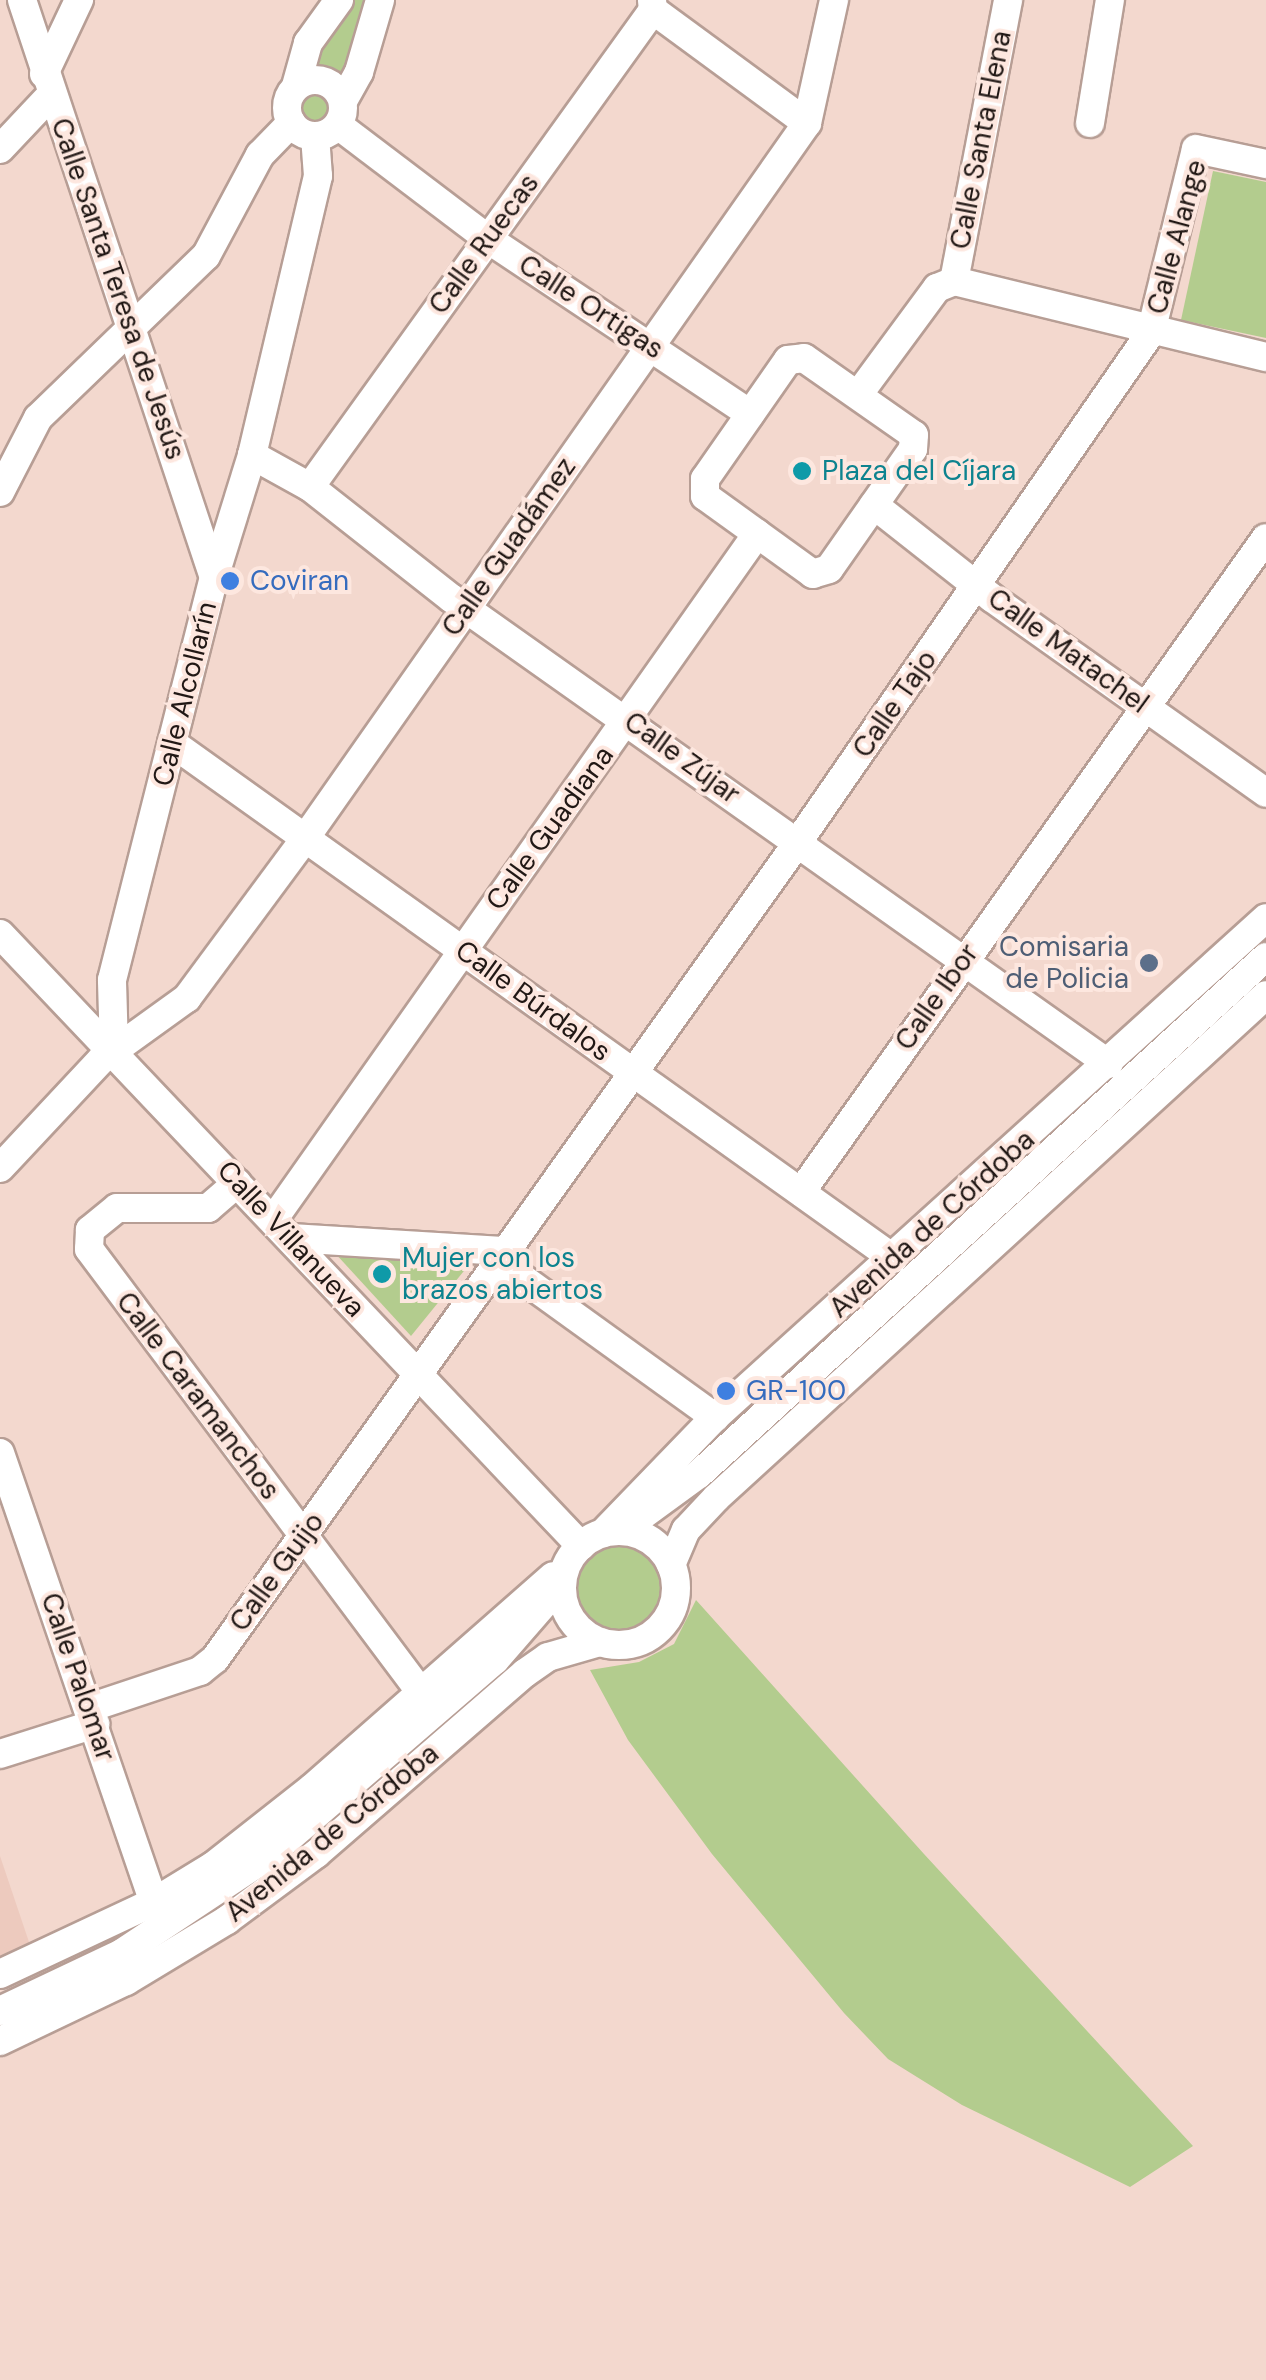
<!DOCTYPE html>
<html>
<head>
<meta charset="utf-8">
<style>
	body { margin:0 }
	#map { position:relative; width:1266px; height:2380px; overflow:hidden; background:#f3d8ce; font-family:"DM Sans",sans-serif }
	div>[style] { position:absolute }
	.built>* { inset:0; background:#edcabe }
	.green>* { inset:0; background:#b3cc8e }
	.round { border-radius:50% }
	.roads { filter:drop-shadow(2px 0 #b79e95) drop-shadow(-2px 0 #b79e95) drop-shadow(0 2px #b79e95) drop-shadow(0 -2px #b79e95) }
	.minor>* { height:28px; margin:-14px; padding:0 14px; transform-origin:14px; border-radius:14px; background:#fff }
	.minor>.ring { margin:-14px; padding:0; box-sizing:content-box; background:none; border:28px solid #fff; border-radius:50% }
	.dots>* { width:28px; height:28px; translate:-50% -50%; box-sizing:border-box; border:5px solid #fde7df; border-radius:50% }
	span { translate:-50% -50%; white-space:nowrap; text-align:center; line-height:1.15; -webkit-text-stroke:8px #fde7df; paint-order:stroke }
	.street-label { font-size:28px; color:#211815 }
	.culture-label { font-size:28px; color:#0d838f }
	.left { translate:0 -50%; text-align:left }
	.shop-label { font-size:28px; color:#366cbe }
	.service-label { font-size:28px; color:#4e5e75 }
	.right { translate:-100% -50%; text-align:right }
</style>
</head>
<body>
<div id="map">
	<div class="built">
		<i style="clip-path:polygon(0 1856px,30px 1945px,0 1958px)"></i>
	</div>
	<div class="green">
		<i style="clip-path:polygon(348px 0,374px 0,352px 76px,339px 85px,313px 73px,313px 50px)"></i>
		<i class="round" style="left:295px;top:89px;width:38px;height:38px"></i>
		<i style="clip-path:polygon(1213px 171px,1266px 182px,1266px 338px,1181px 320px)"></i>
		<i style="clip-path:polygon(334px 1252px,472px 1261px,411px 1336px)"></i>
		<i class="round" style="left:576px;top:1545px;width:86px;height:86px"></i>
		<i style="clip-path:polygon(696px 1600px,924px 1854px,1193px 2146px,1130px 2187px,962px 2105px,888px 2059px,844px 2013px,712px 1854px,628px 1740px,590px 1670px,639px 1662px,674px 1644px)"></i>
	</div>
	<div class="roads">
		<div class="minor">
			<i style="left:22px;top:0;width:609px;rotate:71.62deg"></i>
			<i style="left:653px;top:10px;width:191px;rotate:36.3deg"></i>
			<i style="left:44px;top:74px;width:82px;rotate:-64.7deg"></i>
			<i class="ring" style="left:287px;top:80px;width:28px;height:28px"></i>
			<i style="left:296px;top:86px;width:45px;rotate:-74.4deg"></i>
			<i style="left:308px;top:43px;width:53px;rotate:-54.2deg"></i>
			<i style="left:343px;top:101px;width:33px;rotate:-61deg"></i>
			<i style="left:359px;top:72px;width:75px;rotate:-73.7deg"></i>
			<i style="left:1090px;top:123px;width:125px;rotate:-80.8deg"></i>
			<i style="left:338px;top:125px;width:188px;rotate:37.2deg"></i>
			<i style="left:488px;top:239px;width:315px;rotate:33.7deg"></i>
			<i style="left:0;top:149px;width:73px;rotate:-46.7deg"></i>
			<i style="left:954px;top:281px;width:321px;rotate:13.7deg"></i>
			<i style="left:954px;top:281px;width:286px;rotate:-79.1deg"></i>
			<i style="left:804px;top:358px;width:134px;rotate:35deg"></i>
			<i style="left:914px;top:435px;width:14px;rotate:94deg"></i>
			<i style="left:913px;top:449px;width:146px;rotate:125deg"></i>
			<i style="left:829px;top:569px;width:17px;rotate:163deg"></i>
			<i style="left:813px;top:574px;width:133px;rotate:-144.2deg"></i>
			<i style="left:705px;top:496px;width:17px;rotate:-90deg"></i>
			<i style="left:705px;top:479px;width:145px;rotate:-55.1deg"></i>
			<i style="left:788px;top:360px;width:16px;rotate:-7deg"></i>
			<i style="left:858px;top:395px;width:133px;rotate:-53.6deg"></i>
			<i style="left:937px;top:288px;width:18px;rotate:-22deg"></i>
			<i style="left:252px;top:455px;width:66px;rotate:28.9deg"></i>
			<i style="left:310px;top:487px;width:179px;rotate:38.2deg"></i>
			<i style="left:451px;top:598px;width:806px;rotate:35.31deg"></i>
			<i style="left:310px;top:487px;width:588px;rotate:-54.28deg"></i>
			<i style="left:653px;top:10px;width:10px;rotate:-96deg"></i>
			<i style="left:0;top:492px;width:83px;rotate:-62.8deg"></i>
			<i style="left:38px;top:418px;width:233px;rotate:-44deg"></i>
			<i style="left:206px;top:256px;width:115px;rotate:-61.9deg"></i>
			<i style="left:260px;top:155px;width:45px;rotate:-45.9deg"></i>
			<i style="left:874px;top:505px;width:150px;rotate:38.2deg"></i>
			<i style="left:992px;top:598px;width:336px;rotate:35.4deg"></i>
			<i style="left:172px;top:743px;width:887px;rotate:35.55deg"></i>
			<i style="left:0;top:934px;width:844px;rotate:46.49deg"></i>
			<i style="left:114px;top:1049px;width:69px;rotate:-91.7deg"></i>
			<i style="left:112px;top:980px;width:415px;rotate:-75.8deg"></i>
			<i style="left:214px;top:578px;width:129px;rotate:-72.8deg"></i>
			<i style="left:252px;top:455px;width:287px;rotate:-76.7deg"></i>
			<i style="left:318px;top:176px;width:40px;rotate:-94.3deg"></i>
			<i style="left:0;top:1168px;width:148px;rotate:-46.9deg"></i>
			<i style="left:101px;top:1060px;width:106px;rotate:-35.8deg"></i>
			<i style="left:187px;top:998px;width:200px;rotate:-53.5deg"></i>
			<i style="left:306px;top:837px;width:872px;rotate:-54.94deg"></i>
			<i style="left:807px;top:123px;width:126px;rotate:-77.6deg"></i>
			<i style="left:237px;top:1183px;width:38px;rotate:139deg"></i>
			<i style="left:208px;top:1208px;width:91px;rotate:180deg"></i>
			<i style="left:117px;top:1208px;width:35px;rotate:141deg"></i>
			<i style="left:90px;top:1230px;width:19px;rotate:93deg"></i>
			<i style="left:89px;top:1249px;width:551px;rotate:53.19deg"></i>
			<i style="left:801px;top:1192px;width:802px;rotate:-54.59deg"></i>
			<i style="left:273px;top:1220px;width:840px;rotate:-54.8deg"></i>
			<i style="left:291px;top:1238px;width:212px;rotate:3.5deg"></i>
			<i style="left:497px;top:1260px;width:269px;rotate:35.8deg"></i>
			<i style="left:0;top:1453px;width:475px;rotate:71.1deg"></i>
			<i style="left:621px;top:1531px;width:97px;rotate:-36.2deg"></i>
			<i style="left:699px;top:1474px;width:767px;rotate:-42.36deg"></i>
			<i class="ring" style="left:562px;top:1531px;width:86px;height:86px"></i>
			<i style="left:603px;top:1533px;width:161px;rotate:-46deg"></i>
			<i style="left:715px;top:1417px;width:743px;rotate:-42.16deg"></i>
			<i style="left:671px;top:1565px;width:38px;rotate:-67deg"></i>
			<i style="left:686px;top:1530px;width:44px;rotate:-46.8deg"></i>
			<i style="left:716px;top:1498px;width:745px;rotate:-42.44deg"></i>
			<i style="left:89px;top:1708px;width:117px;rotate:-18.4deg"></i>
			<i style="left:200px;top:1671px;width:19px;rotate:-39deg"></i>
			<i style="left:215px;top:1659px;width:1004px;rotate:-54.49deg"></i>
			<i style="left:798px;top:842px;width:620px;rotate:-55.31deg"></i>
			<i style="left:1151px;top:332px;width:188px;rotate:-76.2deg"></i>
			<i style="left:1196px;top:149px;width:72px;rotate:12.1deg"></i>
			<i style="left:0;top:1754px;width:100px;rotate:-17.5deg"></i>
			<i style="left:0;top:1974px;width:170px;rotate:-25.1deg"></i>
			<i style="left:154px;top:1902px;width:69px;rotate:-31.4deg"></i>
			<i style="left:213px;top:1866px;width:126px;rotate:-38.2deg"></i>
			<i style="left:312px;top:1788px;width:321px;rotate:-41.3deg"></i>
			<i style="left:0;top:2011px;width:135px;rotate:-25.4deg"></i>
			<i style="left:122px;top:1953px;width:175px;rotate:-33.6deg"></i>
			<i style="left:268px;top:1856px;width:300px;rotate:-40.8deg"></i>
			<i style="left:495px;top:1660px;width:102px;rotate:-49deg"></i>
			<i style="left:0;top:2041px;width:140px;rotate:-25.5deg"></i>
			<i style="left:126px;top:1981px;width:118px;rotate:-31.1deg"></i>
			<i style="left:227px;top:1920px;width:111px;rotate:-36.6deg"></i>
			<i style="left:316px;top:1854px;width:276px;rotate:-40.9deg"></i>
			<i style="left:525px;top:1673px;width:28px;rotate:-35deg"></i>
			<i style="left:548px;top:1657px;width:54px;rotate:-16.1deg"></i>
		</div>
	</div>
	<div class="dots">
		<i style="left:802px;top:471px;background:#0f9aa8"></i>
		<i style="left:230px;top:581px;background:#3f7fe0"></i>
		<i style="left:1149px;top:963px;background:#5c6f8a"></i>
		<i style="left:382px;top:1274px;background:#0f9aa8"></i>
		<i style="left:726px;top:1391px;background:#3f7fe0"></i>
	</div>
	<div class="street-label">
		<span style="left:981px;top:140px;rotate:-79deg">Calle Santa Elena</span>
		<span style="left:1177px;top:237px;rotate:-75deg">Calle Alange</span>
		<span style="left:484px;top:244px;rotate:-54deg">Calle Ruecas</span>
		<span style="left:118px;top:289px;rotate:71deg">Calle Santa Teresa de Jesús</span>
		<span style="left:591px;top:307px;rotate:33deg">Calle Ortigas</span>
		<span style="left:509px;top:547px;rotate:-55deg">Calle Guadámez</span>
		<span style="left:1068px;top:651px;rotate:36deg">Calle Matachel</span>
		<span style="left:185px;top:694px;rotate:-76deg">Calle Alcollarín</span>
		<span style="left:895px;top:704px;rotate:-55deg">Calle Tajo</span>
		<span style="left:682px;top:758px;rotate:36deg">Calle Zújar</span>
		<span style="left:550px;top:828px;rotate:-54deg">Calle Guadiana</span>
		<span style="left:937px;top:997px;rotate:-55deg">Calle Ibor</span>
		<span style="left:533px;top:1001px;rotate:36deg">Calle Búrdalos</span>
		<span style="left:932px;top:1224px;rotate:-42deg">Avenida de Córdoba</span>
		<span style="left:291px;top:1239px;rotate:47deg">Calle Villanueva</span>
		<span style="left:198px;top:1396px;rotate:53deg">Calle Caramanchos</span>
		<span style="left:277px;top:1572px;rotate:-54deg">Calle Guijo</span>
		<span style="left:78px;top:1677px;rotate:71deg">Calle Palomar</span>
		<span style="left:332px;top:1833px;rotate:-39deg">Avenida de Córdoba</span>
	</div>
	<div class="culture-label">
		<span class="left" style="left:822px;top:471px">Plaza del Cíjara</span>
		<span class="left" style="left:402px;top:1274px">Mujer con los<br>brazos abiertos</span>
	</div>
	<div class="shop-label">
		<span class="left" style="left:250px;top:581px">Coviran</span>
		<span class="left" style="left:746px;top:1391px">GR-100</span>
	</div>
	<div class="service-label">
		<span class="right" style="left:1129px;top:963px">Comisaria<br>de Policia</span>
	</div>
</div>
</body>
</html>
